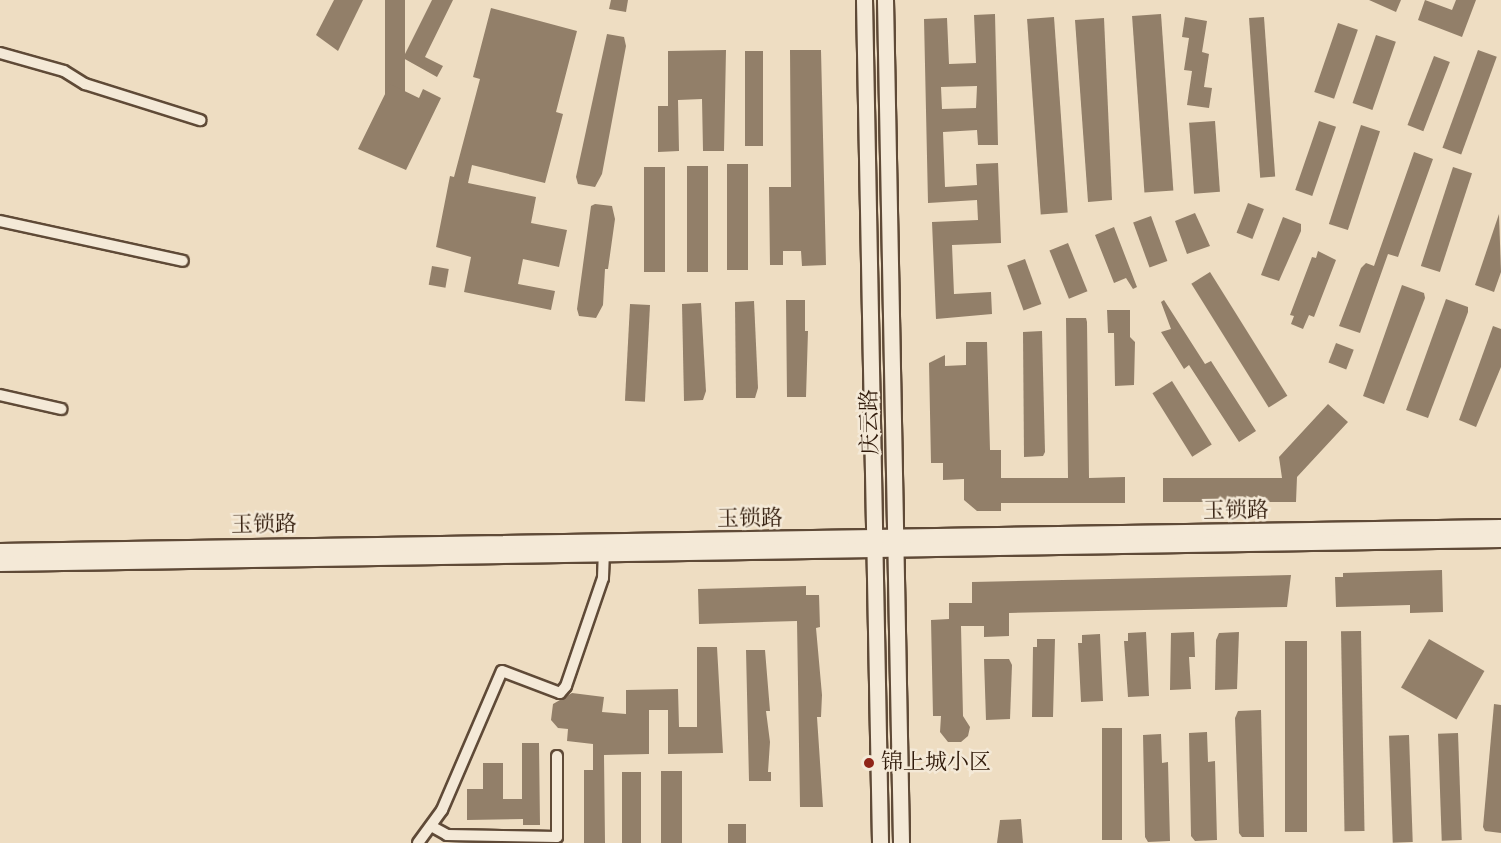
<!DOCTYPE html>
<html>
<head>
<meta charset="utf-8">
<style>
	body { margin:0 }
	#map { position:relative; width:1501px; height:843px; overflow:hidden; background:#eeddc2; font-family:"IM FELL Double Pica","Noto Serif SC",serif }
	div>[style] { position:absolute }
	.building>* { inset:0; background:#927f69; transform-origin:0 0 }
	.roads { filter:drop-shadow(2px 0 #5f4a37) drop-shadow(-2px 0 #5f4a37) drop-shadow(0 2px #5f4a37) drop-shadow(0 -2px #5f4a37) }
	.minor>* { height:10px; margin:-5px; padding:0 5px; transform-origin:5px; border-radius:5px; background:#f4e9d7 }
	.tertiary>* { height:14px; margin:-7px; padding:0 7px; transform-origin:7px; border-radius:7px; background:#f4e9d7 }
	.secondary>* { height:15px; margin:-7.5px; padding:0 7.5px; transform-origin:7.5px; border-radius:7.5px; background:#f4e9d7 }
	.dots>* { width:16px; height:16px; translate:-50% -50%; box-sizing:border-box; border:3px solid #f4e9d7; border-radius:50% }
	span { translate:-50% -50%; white-space:nowrap; text-align:center; line-height:1.15; -webkit-text-stroke:5px #f4e9d7; paint-order:stroke }
	.street-label { font-size:22px; color:#2f1909 }
	.poi-label { font-size:22px; color:#2f1909 }
	.left { translate:0 -50%; text-align:left }
</style>
</head>
<body>
<div id="map">
	<div class="building">
		<i style="clip-path:polygon(334px 0,363px 0,338px 51px,316px 35px)"></i>
		<i style="left:385px;top:0;width:20px;height:148px"></i>
		<i style="clip-path:polygon(432px 0,453px 0,425px 57px,443px 66px,437px 77px,403px 58px)"></i>
		<i style="clip-path:polygon(611px 0,628px 0,626px 12px,609px 9px)"></i>
		<i style="clip-path:polygon(1369px 0,1401px 0,1396px 12px)"></i>
		<i style="clip-path:polygon(1425px 0,1452px 10px,1456px 0,1476px 0,1462px 37px,1418px 20px)"></i>
		<i style="clip-path:polygon(491px 8px,577px 31px,556px 112px,563px 114px,545px 183px,472px 165px,468px 183px,536px 197px,531px 223px,567px 230px,559px 267px,523px 259px,518px 284px,555px 291px,551px 310px,464px 292px,471px 257px,436px 247px,450px 176px,454px 177px,480px 79px,473px 77px)"></i>
		<i style="clip-path:polygon(evenodd,995px 14px,998px 145px,978px 145px,977px 130px,943px 132px,945px 187px,977px 185px,976px 164px,998px 163px,1001px 243px,952px 245px,954px 294px,991px 292px,992px 314px,936px 319px,932px 222px,978px 220px,977px 200px,928px 203px,924px 19px,947px 18px,949px 64px,976px 63px,974px 15px,995px 14px,977px 86px,976px 108px,942px 109px,941px 87px,977px 86px)"></i>
		<i style="left:1161px;top:14px;width:177px;height:29px;rotate:86deg"></i>
		<i style="left:1054px;top:17px;width:196px;height:27px;rotate:86deg"></i>
		<i style="clip-path:polygon(1185px 17px,1207px 21px,1202px 52px,1209px 54px,1204px 87px,1212px 88px,1209px 108px,1187px 105px,1192px 71px,1184px 70px,1189px 38px,1182px 37px)"></i>
		<i style="left:1264px;top:17px;width:160px;height:15px;rotate:86deg"></i>
		<i style="clip-path:polygon(1104px 18px,1112px 200px,1088px 202px,1075px 20px)"></i>
		<i style="left:1338px;top:23px;width:21px;height:73px;rotate:19deg"></i>
		<i style="clip-path:polygon(607px 34px,624px 37px,626px 46px,602px 174px,595px 187px,578px 184px,576px 177px)"></i>
		<i style="left:1376px;top:35px;width:21px;height:72px;rotate:19deg"></i>
		<i style="clip-path:polygon(726px 50px,724px 151px,703px 151px,702px 99px,678px 100px,679px 151px,658px 152px,658px 106px,668px 106px,668px 51px)"></i>
		<i style="clip-path:polygon(790px 50px,821px 50px,826px 265px,802px 266px,801px 251px,783px 251px,783px 265px,770px 265px,769px 187px,791px 187px)"></i>
		<i style="left:1478px;top:50px;width:20px;height:104px;rotate:20deg"></i>
		<i style="left:745px;top:51px;width:18px;height:95px"></i>
		<i style="left:1434px;top:56px;width:17px;height:74px;rotate:21deg"></i>
		<i style="clip-path:polygon(390px 84px,419px 98px,423px 89px,441px 98px,406px 170px,358px 149px)"></i>
		<i style="left:1215px;top:121px;width:71px;height:26px;rotate:86deg"></i>
		<i style="left:1319px;top:121px;width:18px;height:73px;rotate:19deg"></i>
		<i style="left:1361px;top:125px;width:20px;height:104px;rotate:18deg"></i>
		<i style="clip-path:polygon(1414px 152px,1433px 159px,1398px 257px,1388px 254px,1360px 333px,1339px 326px,1361px 268px,1366px 263px,1374px 266px)"></i>
		<i style="left:727px;top:164px;width:21px;height:106px"></i>
		<i style="left:687px;top:166px;width:21px;height:106px"></i>
		<i style="left:644px;top:167px;width:21px;height:105px"></i>
		<i style="left:1453px;top:167px;width:20px;height:104px;rotate:18deg"></i>
		<i style="left:1248px;top:203px;width:17px;height:32px;rotate:21deg"></i>
		<i style="clip-path:polygon(595px 204px,612px 206px,615px 219px,608px 269px,605px 269px,603px 305px,596px 318px,579px 316px,577px 309px,591px 206px)"></i>
		<i style="clip-path:polygon(1195px 213px,1210px 246px,1187px 254px,1175px 221px)"></i>
		<i style="clip-path:polygon(1499px 214px,1501px 272px,1494px 292px,1475px 285px)"></i>
		<i style="left:1151px;top:216px;width:48px;height:19px;rotate:70deg"></i>
		<i style="clip-path:polygon(1283px 217px,1301px 224px,1301px 231px,1279px 281px,1261px 275px)"></i>
		<i style="clip-path:polygon(1114px 227px,1137px 287px,1133px 289px,1126px 278px,1114px 283px,1095px 235px)"></i>
		<i style="left:1068px;top:243px;width:52px;height:20px;rotate:68deg"></i>
		<i style="clip-path:polygon(1318px 251px,1336px 260px,1314px 317px,1309px 315px,1303px 329px,1291px 324px,1294px 316px,1290px 315px,1312px 257px,1316px 258px)"></i>
		<i style="left:1025px;top:259px;width:48px;height:19px;rotate:70deg"></i>
		<i style="left:432px;top:266px;width:17px;height:19px;rotate:10deg"></i>
		<i style="left:1210px;top:272px;width:146px;height:22px;rotate:58deg"></i>
		<i style="clip-path:polygon(1402px 285px,1424px 293px,1425px 298px,1384px 404px,1363px 396px)"></i>
		<i style="clip-path:polygon(1446px 299px,1468px 307px,1468px 312px,1428px 418px,1406px 410px)"></i>
		<i style="clip-path:polygon(786px 300px,805px 300px,805px 331px,808px 331px,806px 397px,787px 397px)"></i>
		<i style="clip-path:polygon(1164px 300px,1205px 364px,1211px 361px,1256px 431px,1239px 442px,1189px 365px,1184px 369px,1161px 332px,1171px 329px,1161px 302px)"></i>
		<i style="clip-path:polygon(754px 301px,758px 388px,755px 398px,736px 398px,735px 302px)"></i>
		<i style="clip-path:polygon(701px 303px,706px 391px,703px 400px,684px 401px,682px 304px)"></i>
		<i style="left:650px;top:305px;width:97px;height:20px;rotate:93deg"></i>
		<i style="clip-path:polygon(1107px 310px,1130px 310px,1130px 337px,1135px 342px,1134px 385px,1115px 386px,1114px 333px,1108px 333px)"></i>
		<i style="clip-path:polygon(1066px 318px,1086px 318px,1087px 322px,1089px 478px,1125px 477px,1125px 503px,1001px 503px,1001px 511px,977px 511px,964px 500px,964px 479px,943px 480px,943px 463px,931px 463px,929px 363px,945px 355px,945px 366px,966px 365px,966px 342px,987px 342px,990px 450px,1001px 450px,1001px 478px,1068px 478px)"></i>
		<i style="clip-path:polygon(1493px 326px,1501px 329px,1501px 367px,1476px 427px,1459px 420px)"></i>
		<i style="clip-path:polygon(1042px 331px,1045px 452px,1043px 456px,1024px 457px,1023px 332px)"></i>
		<i style="left:1336px;top:343px;width:19px;height:21px;rotate:21deg"></i>
		<i style="left:1172px;top:381px;width:75px;height:23px;rotate:58deg"></i>
		<i style="clip-path:polygon(1328px 404px,1348px 422px,1297px 477px,1296px 502px,1163px 502px,1163px 478px,1282px 478px,1279px 457px)"></i>
		<i style="clip-path:polygon(1442px 570px,1443px 612px,1410px 613px,1410px 605px,1336px 607px,1335px 577px,1343px 577px,1343px 573px)"></i>
		<i style="clip-path:polygon(1291px 575px,1287px 607px,1009px 613px,1009px 636px,984px 637px,984px 626px,961px 626px,963px 716px,970px 727px,968px 736px,961px 742px,948px 742px,940px 732px,941px 716px,933px 716px,931px 620px,949px 619px,949px 603px,972px 603px,972px 582px)"></i>
		<i style="clip-path:polygon(806px 586px,806px 595px,819px 595px,820px 627px,816px 628px,822px 695px,821px 717px,817px 717px,823px 807px,800px 807px,797px 621px,699px 624px,698px 589px)"></i>
		<i style="left:1361px;top:631px;width:200px;height:20px;rotate:89deg"></i>
		<i style="clip-path:polygon(1146px 632px,1149px 696px,1128px 697px,1124px 641px,1128px 641px,1128px 633px)"></i>
		<i style="clip-path:polygon(1194px 632px,1195px 657px,1189px 657px,1191px 689px,1170px 690px,1171px 633px)"></i>
		<i style="clip-path:polygon(1239px 632px,1237px 689px,1215px 690px,1216px 640px,1219px 633px)"></i>
		<i style="clip-path:polygon(1100px 634px,1103px 701px,1081px 702px,1078px 643px,1082px 643px,1082px 635px)"></i>
		<i style="clip-path:polygon(1037px 639px,1055px 639px,1053px 717px,1032px 717px,1033px 647px,1037px 647px)"></i>
		<i style="left:1429px;top:639px;width:64px;height:56px;rotate:30deg"></i>
		<i style="left:1285px;top:641px;width:22px;height:191px"></i>
		<i style="clip-path:polygon(697px 647px,717px 647px,723px 753px,668px 754px,668px 710px,649px 710px,649px 754px,604px 755px,605px 843px,584px 843px,584px 770px,593px 770px,593px 744px,567px 741px,568px 729px,558px 728px,551px 720px,553px 704px,572px 693px,604px 697px,602px 712px,626px 714px,626px 690px,678px 689px,679px 727px,697px 727px)"></i>
		<i style="clip-path:polygon(746px 650px,765px 650px,770px 711px,766px 711px,770px 742px,768px 772px,771px 772px,771px 781px,749px 781px)"></i>
		<i style="clip-path:polygon(984px 659px,1009px 659px,1012px 665px,1010px 719px,986px 720px)"></i>
		<i style="clip-path:polygon(1494px 704px,1501px 705px,1501px 833px,1485px 831px,1483px 827px)"></i>
		<i style="clip-path:polygon(1261px 710px,1264px 837px,1242px 837px,1239px 833px,1235px 718px,1238px 711px)"></i>
		<i style="left:1102px;top:728px;width:20px;height:112px"></i>
		<i style="clip-path:polygon(1207px 732px,1208px 762px,1215px 761px,1217px 840px,1195px 841px,1191px 836px,1189px 733px)"></i>
		<i style="left:1458px;top:733px;width:107px;height:20px;rotate:88deg"></i>
		<i style="clip-path:polygon(1161px 734px,1162px 763px,1168px 762px,1170px 841px,1148px 842px,1145px 837px,1143px 735px)"></i>
		<i style="left:1409px;top:735px;width:107px;height:20px;rotate:88deg"></i>
		<i style="clip-path:polygon(522px 743px,539px 743px,540px 825px,523px 825px,523px 819px,467px 820px,467px 789px,483px 789px,483px 763px,503px 763px,503px 799px,522px 799px)"></i>
		<i style="left:682px;top:771px;width:72px;height:21px;rotate:90deg"></i>
		<i style="left:641px;top:772px;width:71px;height:19px;rotate:90deg"></i>
		<i style="clip-path:polygon(1021px 819px,1023px 843px,997px 843px,1000px 820px)"></i>
		<i style="left:728px;top:824px;width:18px;height:19px"></i>
	</div>
	<div class="roads">
		<div class="minor">
			<i style="left:0;top:53px;width:66px;rotate:15.7deg"></i>
			<i style="left:64px;top:71px;width:25px;rotate:32deg"></i>
			<i style="left:85px;top:84px;width:121px;rotate:17.4deg"></i>
			<i style="left:0;top:221px;width:187px;rotate:12.3deg"></i>
			<i style="left:0;top:395px;width:63px;rotate:12.9deg"></i>
			<i style="left:431px;top:826px;width:18px;rotate:29deg"></i>
			<i style="left:447px;top:835px;width:110px;rotate:1deg"></i>
			<i style="left:557px;top:837px;width:81px;rotate:-90deg"></i>
			<i style="left:418px;top:843px;width:41px;rotate:-54deg"></i>
			<i style="left:442px;top:810px;width:151px;rotate:-66.7deg"></i>
			<i style="left:502px;top:671px;width:62px;rotate:20.8deg"></i>
			<i style="left:560px;top:693px;width:9px;rotate:-49deg"></i>
			<i style="left:566px;top:686px;width:114px;rotate:-71.1deg"></i>
			<i style="left:603px;top:578px;width:23px;rotate:-88deg"></i>
		</div>
		<div class="tertiary">
			<i style="left:0;top:551px;width:1501px;rotate:-0.92deg"></i>
			<i style="left:0;top:564px;width:1501px;rotate:-0.92deg"></i>
		</div>
		<div class="secondary">
			<i style="left:864px;top:0;width:843px;rotate:88.91deg"></i>
			<i style="left:885px;top:0;width:843px;rotate:88.91deg"></i>
		</div>
	</div>
	<div class="dots">
		<i style="left:869px;top:763px;background:#8f2418"></i>
	</div>
	<div class="street-label">
		<span style="left:870px;top:422px;rotate:-91deg">庆云路</span>
		<span style="left:1236px;top:511px;rotate:-1deg">玉锁路</span>
		<span style="left:750px;top:519px;rotate:-1deg">玉锁路</span>
		<span style="left:264px;top:525px;rotate:-1deg">玉锁路</span>
	</div>
	<div class="poi-label">
		<span class="left" style="left:881px;top:763px">锦上城小区</span>
	</div>
</div>
</body>
</html>
